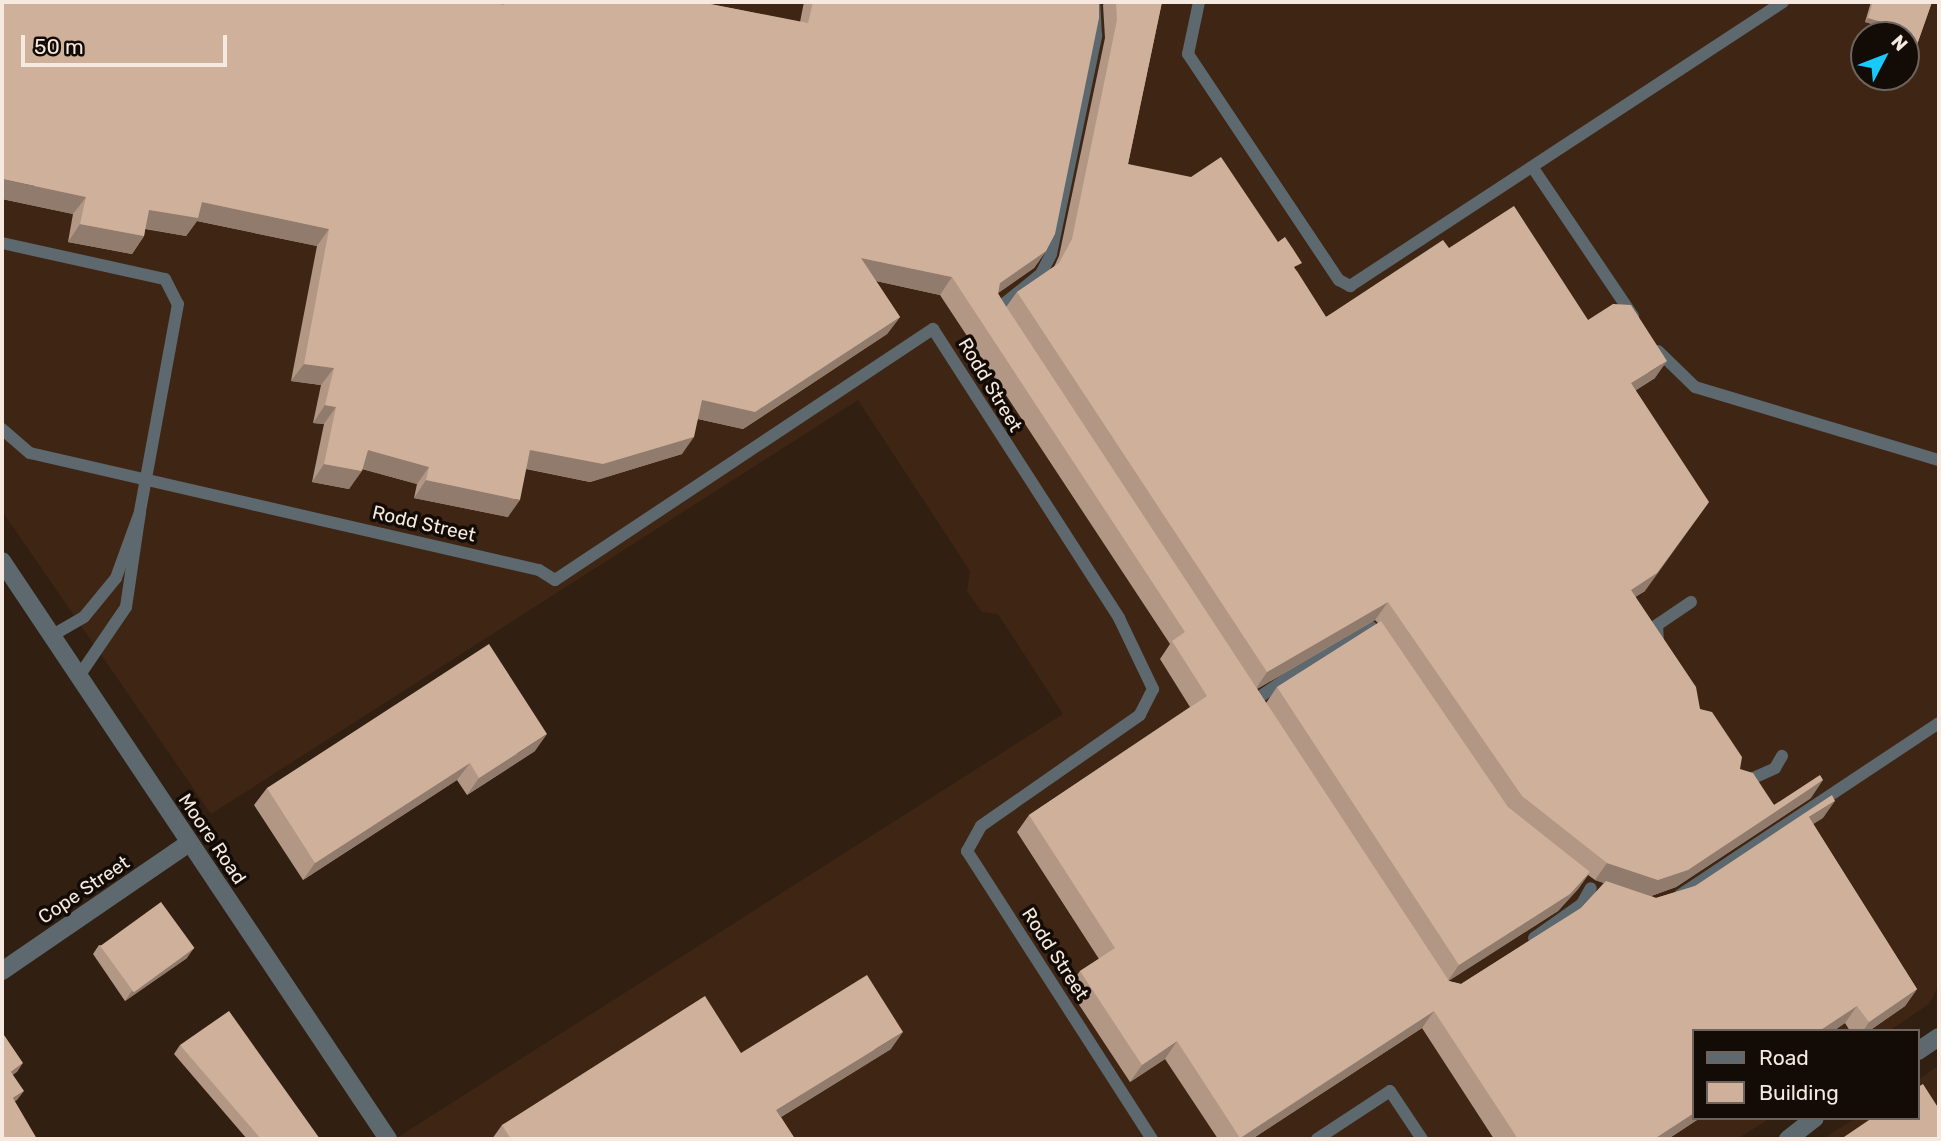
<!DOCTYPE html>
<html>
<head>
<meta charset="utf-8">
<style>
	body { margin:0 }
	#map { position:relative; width:1941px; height:1141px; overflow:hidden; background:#311f11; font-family:Rubik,sans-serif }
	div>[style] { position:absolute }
	.built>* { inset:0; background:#3f2614 }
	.lane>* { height:12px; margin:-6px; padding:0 6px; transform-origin:6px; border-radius:6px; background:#5d696e }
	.street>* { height:18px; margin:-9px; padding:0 9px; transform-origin:9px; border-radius:9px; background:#5d696e }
	.wall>* { inset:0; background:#b29785 }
	.shaded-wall>* { inset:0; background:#917b6c }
	.building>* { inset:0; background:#cfb09b; transform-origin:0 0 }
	span { translate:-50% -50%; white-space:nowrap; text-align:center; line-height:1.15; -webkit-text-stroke:7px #130b06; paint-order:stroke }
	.street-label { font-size:19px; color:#f6e9e0 }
	.frame { position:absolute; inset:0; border:4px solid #f6e9e0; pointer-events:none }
	.legend { position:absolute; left:1692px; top:1029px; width:228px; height:91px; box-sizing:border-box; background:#130b06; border:2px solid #6e645d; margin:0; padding:9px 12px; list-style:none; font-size:21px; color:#f6e9e0 }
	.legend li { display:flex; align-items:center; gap:14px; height:35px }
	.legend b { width:35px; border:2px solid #6e645d }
	.north { position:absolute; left:1850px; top:21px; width:70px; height:70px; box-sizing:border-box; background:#130b06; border:2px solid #6e645d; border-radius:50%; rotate:48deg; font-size:19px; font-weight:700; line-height:28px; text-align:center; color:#f6e9e0 }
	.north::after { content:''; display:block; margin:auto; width:24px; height:32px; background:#17cafb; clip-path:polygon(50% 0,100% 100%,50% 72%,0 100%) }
	.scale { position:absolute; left:21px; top:35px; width:206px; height:32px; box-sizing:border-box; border:4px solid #f6e9e0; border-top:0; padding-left:9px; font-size:21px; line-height:24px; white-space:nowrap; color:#f6e9e0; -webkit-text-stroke:5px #130b06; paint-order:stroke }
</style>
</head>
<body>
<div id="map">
	<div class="built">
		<i style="clip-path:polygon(evenodd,2px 2px,1939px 2px,1939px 985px,1929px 1004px,1889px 1031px,1694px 1031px,1694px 1118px,1769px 1119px,1737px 1139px,395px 1139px,1063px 714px,998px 614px,982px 612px,967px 591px,970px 571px,858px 400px,211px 814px,2px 511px,2px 2px,1864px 35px,1906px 35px,1906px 77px,1864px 77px,1864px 35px)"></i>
		<i style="clip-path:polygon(1939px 1065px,1939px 1139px,1823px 1139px,1856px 1118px,1918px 1118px,1918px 1080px)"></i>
	</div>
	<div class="lane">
		<i style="left:1199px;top:2px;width:53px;rotate:101.9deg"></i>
		<i style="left:1188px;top:54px;width:272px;rotate:56.3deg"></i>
		<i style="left:1339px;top:280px;width:13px;rotate:29deg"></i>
		<i style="left:1350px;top:286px;width:518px;rotate:-33.26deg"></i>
		<i style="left:1533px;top:168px;width:179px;rotate:56deg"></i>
		<i style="left:2px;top:243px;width:167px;rotate:12.5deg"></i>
		<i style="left:165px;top:279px;width:28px;rotate:63deg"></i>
		<i style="left:178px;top:304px;width:211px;rotate:100.4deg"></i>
		<i style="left:140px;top:512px;width:70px;rotate:110deg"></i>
		<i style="left:116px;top:578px;width:50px;rotate:129.4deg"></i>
		<i style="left:84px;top:617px;width:38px;rotate:150deg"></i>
		<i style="left:995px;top:311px;width:59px;rotate:-38.8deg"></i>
		<i style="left:1041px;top:274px;width:22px;rotate:-63deg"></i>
		<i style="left:1051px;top:254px;width:223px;rotate:-78.3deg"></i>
		<i style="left:1096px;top:36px;width:34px;rotate:-93deg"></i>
		<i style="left:1658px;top:351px;width:52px;rotate:44.2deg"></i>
		<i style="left:1695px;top:387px;width:255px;rotate:16.7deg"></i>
		<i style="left:2px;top:429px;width:37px;rotate:41deg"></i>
		<i style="left:30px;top:453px;width:522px;rotate:12.95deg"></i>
		<i style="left:539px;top:570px;width:19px;rotate:32deg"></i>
		<i style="left:555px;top:580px;width:454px;rotate:-33.6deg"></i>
		<i style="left:933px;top:329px;width:344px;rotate:57.2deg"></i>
		<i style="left:1119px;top:618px;width:79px;rotate:64.4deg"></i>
		<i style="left:1153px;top:689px;width:29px;rotate:117deg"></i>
		<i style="left:1140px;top:715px;width:194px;rotate:145.1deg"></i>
		<i style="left:981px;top:826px;width:29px;rotate:119deg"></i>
		<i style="left:967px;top:851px;width:342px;rotate:57.3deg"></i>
		<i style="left:1658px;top:643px;width:18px;rotate:-93deg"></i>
		<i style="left:1657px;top:625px;width:41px;rotate:-34.1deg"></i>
		<i style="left:79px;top:676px;width:83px;rotate:-55.7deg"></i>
		<i style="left:126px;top:607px;width:96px;rotate:-81.6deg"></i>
		<i style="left:1252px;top:702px;width:132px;rotate:-34.2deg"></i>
		<i style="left:1361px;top:628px;width:10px;rotate:-6deg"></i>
		<i style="left:1371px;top:627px;width:17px;rotate:54deg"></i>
		<i style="left:1742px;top:783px;width:36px;rotate:-24deg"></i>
		<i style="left:1775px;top:768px;width:14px;rotate:-60deg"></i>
		<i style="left:1680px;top:895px;width:311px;rotate:-33.6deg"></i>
		<i style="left:1534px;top:938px;width:59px;rotate:-35.3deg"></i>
		<i style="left:1582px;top:904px;width:18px;rotate:-61deg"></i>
		<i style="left:1317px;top:1139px;width:87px;rotate:-33.3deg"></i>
		<i style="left:1390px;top:1091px;width:58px;rotate:56.3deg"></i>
	</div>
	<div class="street">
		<i style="left:2px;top:561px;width:695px;rotate:56.26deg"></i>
		<i style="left:2px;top:971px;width:227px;rotate:-34.4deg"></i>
		<i style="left:1918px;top:1051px;width:25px;rotate:-34deg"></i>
		<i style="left:1788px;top:1139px;width:34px;rotate:-38deg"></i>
	</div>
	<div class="wall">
		<i style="clip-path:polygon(evenodd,496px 2px,700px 2px,800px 22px,804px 2px,1099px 2px,1046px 251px,1034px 268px,998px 293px,1006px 307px,1017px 292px,1054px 267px,1059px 256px,1105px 38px,1103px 5px,1105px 2px,1162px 2px,1128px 164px,1297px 271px,1326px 317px,1449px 248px,1588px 320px,1655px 378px,1636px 390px,1645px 591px,1635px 597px,1700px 709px,1740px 769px,1774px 805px,1811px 798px,1676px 887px,1651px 896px,1656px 898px,1695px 886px,1823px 818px,1813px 824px,1917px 989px,1905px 1006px,1869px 1031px,1850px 1031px,1845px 1023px,1694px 1118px,1700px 1118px,1668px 1139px,1494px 1139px,1422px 1028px,1252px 1139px,1218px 1139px,1165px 1059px,1130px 1082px,1068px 988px,1080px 971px,1099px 959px,1017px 832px,1029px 815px,1190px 707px,1160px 659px,1170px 644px,940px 295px,876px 281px,900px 317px,887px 334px,743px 429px,698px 419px,682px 454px,590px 482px,526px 469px,508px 517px,414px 498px,417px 484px,362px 469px,349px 489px,312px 482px,324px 424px,313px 423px,321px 385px,291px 381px,317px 246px,197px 221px,186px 236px,145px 229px,144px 236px,132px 254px,68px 242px,73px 214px,2px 199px,495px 3px,496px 2px,1375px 620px,1378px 623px,1277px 687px,1266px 703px,1257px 689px,1375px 620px,496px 2px,1588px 875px,1595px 880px,1604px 883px,1581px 908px,1461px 984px,1448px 981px,1558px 911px,1578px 889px,1588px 875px)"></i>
		<i style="clip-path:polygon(1871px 2px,1932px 2px,1913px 56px,1910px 60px,1906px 59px,1906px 35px,1884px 35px,1886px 28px,1865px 22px)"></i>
		<i style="clip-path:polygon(535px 751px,467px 795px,457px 780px,303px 880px,254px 805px,267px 788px)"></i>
		<i style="clip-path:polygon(99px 945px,187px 958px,125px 1001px,93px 954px)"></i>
		<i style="clip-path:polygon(180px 1045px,320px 1139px,247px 1139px,174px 1054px)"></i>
		<i style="clip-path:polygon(891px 1049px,781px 1117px,795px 1139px,492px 1139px,502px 1125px,741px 1053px)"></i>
	</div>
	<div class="shaded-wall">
		<i style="clip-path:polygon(1868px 18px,1889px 24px,1886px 28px,1865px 22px)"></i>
		<i style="clip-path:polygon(1906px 53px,1913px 56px,1910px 60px,1906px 59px)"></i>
		<i style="clip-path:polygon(2px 179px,86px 197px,73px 214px,2px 199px)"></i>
		<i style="clip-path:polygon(202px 202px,329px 229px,317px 246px,197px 221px,186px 236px,137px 227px,149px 210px)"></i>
		<i style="clip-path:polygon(80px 224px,144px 236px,132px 254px,68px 242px)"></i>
		<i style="clip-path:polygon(1046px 251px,1034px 268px,988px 300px,1000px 283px)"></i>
		<i style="clip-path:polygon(861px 258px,952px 277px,940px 295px,849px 275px)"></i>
		<i style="clip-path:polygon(900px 317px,887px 334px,743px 429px,689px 417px,702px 400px)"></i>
		<i style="clip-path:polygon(1667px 361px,1655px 378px,1619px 401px,1631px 383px)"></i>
		<i style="clip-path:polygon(304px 364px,334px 368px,321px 385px,291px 381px)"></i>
		<i style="clip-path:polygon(325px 405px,336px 407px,324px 424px,313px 423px)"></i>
		<i style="clip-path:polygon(694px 437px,682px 454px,590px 482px,518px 467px,530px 450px)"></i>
		<i style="clip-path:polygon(368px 450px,429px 467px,417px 484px,355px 467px)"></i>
		<i style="clip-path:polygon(324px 464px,362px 471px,349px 489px,312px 482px)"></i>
		<i style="clip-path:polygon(426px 480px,520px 500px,508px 517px,414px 498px)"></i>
		<i style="clip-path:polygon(1709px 502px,1645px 591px,1619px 607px,1631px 590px)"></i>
		<i style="clip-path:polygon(1388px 602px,1375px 620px,1255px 690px,1267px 672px)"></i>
		<i style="clip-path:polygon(547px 734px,535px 751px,467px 795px,479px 778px)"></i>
		<i style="clip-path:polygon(470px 763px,457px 780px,303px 880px,315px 863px)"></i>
		<i style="clip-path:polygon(1823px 780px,1811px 798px,1676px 887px,1646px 898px,1595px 880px,1607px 863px,1658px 880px)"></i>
		<i style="clip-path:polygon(1835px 801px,1823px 818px,1797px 834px,1809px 817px)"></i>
		<i style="clip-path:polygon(1590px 872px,1578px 889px,1558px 911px,1447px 982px,1459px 965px)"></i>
		<i style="clip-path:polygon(194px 948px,187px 958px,125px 1001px,131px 992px)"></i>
		<i style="clip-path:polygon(1917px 989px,1905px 1006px,1869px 1031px,1863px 1031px,1869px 1022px)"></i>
		<i style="clip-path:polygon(1857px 1006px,1845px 1023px,1834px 1031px,1819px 1031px)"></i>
		<i style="clip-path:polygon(1434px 1011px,1422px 1028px,1252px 1139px,1239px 1139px)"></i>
		<i style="clip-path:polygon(903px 1032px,891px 1049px,765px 1127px,776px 1110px)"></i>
		<i style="clip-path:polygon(1177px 1041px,1165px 1059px,1130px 1082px,1142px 1065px)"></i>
		<i style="clip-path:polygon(23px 1063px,17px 1072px,4px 1081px,11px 1072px)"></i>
		<i style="clip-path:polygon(24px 1091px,17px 1100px,6px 1107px,13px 1098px)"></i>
		<i style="clip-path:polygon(1694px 1113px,1694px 1118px,1700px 1118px,1668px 1139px,1654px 1139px)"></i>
	</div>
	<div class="building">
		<i style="clip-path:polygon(2px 2px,490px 2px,504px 5px,504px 2px,700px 2px,808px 23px,813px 2px,1099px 2px,1099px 18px,1055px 234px,1046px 251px,1000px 283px,998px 294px,1449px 981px,1461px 984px,1581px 908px,1606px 881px,1656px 898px,1695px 886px,1832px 795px,1835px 801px,1809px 817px,1917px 989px,1869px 1022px,1857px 1006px,1819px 1031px,1694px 1031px,1694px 1113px,1654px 1139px,1518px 1139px,1434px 1011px,1240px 1138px,1177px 1041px,1142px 1065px,1080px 971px,1115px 948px,1029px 815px,1207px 696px,1172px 641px,1185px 632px,952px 277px,861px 258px,900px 317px,755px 412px,702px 400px,694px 437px,603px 464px,530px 450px,520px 500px,426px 480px,429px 467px,368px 450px,362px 471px,324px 464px,336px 407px,325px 405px,334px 368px,304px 364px,329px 229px,202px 202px,198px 218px,149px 210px,144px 236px,80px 224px,86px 197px,2px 179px)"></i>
		<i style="clip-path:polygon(1116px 2px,1162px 2px,1128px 164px,1191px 177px,1221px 157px,1278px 242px,1285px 237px,1293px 249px,1302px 263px,1294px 267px,1326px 317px,1443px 240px,1449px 248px,1514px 206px,1588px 320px,1613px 304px,1631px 305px,1667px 361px,1631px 383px,1709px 502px,1657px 573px,1631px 590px,1696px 687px,1700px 709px,1712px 712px,1742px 757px,1740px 769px,1753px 773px,1774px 805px,1820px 775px,1823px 780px,1688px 870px,1658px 880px,1607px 863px,1522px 796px,1388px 602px,1267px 672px,1017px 292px,1059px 263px,1072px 239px,1117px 20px)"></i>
		<i style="clip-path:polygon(1873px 2px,1932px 2px,1913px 56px,1906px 53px,1906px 35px,1885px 35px,1889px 24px,1868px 18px)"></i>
		<i style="clip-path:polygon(1381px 621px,1508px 807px,1590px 872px,1570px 894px,1459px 965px,1277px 687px)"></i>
		<i style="clip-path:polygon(489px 644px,547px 734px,479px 778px,470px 763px,315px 863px,267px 788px)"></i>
		<i style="left:161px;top:902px;width:57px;height:75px;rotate:54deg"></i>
		<i style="clip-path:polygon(867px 975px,903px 1032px,776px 1110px,795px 1139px,511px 1139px,502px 1125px,705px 996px,741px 1053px)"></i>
		<i style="clip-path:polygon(229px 1011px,320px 1139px,261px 1139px,180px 1045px)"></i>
		<i style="clip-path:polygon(2px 1032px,23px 1063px,11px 1072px,24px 1091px,13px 1098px,37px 1139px,2px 1139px)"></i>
		<i style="clip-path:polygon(1923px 1084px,1939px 1109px,1939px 1139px,1841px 1139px,1872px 1118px,1918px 1118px,1918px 1087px)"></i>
	</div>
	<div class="street-label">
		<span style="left:990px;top:385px;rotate:59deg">Rodd Street</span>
		<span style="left:424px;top:524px;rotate:13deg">Rodd Street</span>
		<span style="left:212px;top:839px;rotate:56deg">Moore Road</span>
		<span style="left:84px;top:890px;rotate:-34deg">Cope Street</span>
		<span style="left:1055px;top:954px;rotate:57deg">Rodd Street</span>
	</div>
	<div class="frame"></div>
	<ul class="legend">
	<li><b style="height:9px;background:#5d696e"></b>Road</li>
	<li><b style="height:19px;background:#cfb09b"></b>Building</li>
	</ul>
	<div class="north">N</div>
	<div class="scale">50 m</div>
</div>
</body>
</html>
